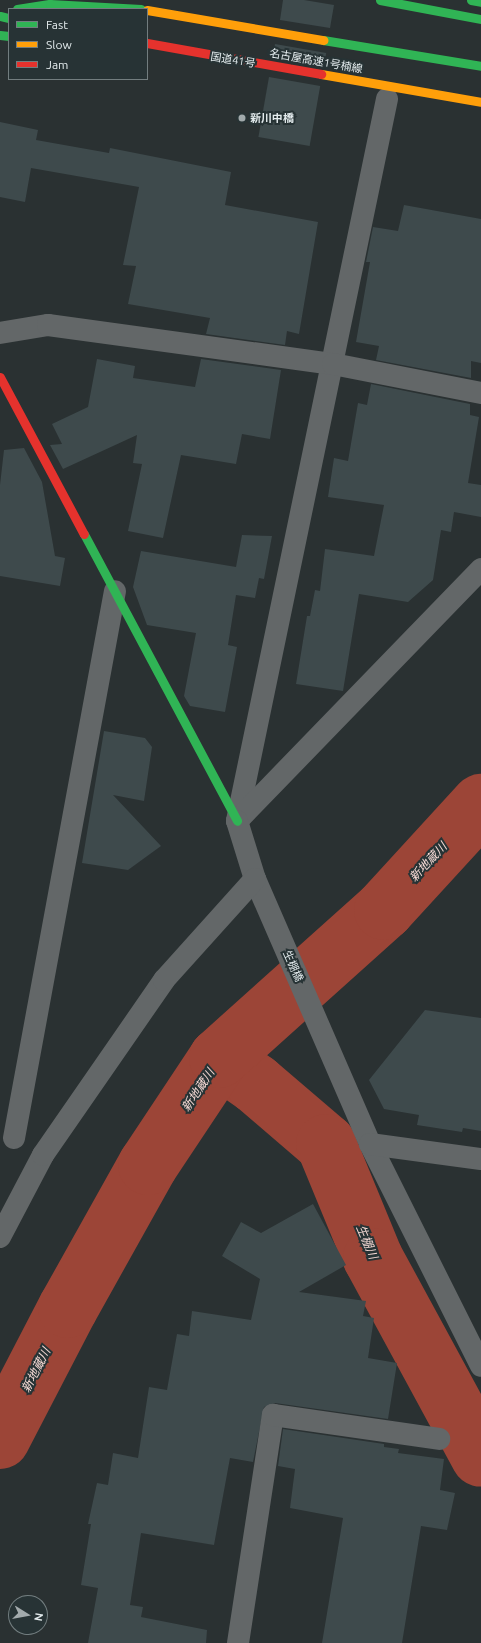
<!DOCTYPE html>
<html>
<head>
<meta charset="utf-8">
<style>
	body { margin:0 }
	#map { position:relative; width:481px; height:1643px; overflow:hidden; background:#2a3132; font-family:Ubuntu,"Noto Sans JP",sans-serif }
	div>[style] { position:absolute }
	.river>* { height:60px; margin:-30px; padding:0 30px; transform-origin:30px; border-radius:30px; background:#9c4537 }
	.building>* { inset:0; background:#3e4a4c; transform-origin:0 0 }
	.street>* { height:22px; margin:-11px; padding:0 11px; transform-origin:11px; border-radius:11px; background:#636768 }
	.fast>* { height:9px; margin:-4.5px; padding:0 4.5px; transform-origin:4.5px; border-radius:4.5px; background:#30b455 }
	.slow>* { height:9px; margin:-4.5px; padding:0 4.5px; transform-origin:4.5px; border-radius:4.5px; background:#ff9f0a }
	.jam>* { height:9px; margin:-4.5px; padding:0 4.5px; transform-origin:4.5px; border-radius:4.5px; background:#e5322d }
	.dots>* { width:11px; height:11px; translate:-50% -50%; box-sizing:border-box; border:2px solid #273335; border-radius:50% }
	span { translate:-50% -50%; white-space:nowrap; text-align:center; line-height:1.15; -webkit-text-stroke:4px #273335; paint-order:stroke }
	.street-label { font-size:11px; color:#e3ebed }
	.poi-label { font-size:11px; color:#e3ebed; font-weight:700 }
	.left { translate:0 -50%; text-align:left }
	.water-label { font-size:12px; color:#f6dad5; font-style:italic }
	.legend { position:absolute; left:8px; top:8px; width:140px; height:72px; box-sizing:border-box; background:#273335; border:1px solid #727d7f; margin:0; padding:5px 7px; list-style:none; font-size:12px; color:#e3ebed }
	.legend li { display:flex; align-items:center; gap:8px; height:20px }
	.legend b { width:20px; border:1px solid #727d7f }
	.north { position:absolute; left:8px; top:1595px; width:40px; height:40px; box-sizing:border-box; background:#273335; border:1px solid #727d7f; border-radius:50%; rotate:101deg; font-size:11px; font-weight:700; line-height:16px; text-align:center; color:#e3ebed }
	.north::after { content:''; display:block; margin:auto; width:14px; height:18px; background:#a2aaac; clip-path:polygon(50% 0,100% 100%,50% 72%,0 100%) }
</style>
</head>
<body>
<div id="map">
	<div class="river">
		<i style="left:219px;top:1058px;width:45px;rotate:35.1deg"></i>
		<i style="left:256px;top:1084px;width:92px;rotate:40.6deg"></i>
		<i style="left:326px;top:1144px;width:123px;rotate:67.6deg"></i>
		<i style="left:373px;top:1258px;width:226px;rotate:61.5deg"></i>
		<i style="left:0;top:1439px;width:148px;rotate:-62.6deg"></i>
		<i style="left:68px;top:1308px;width:164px;rotate:-60.8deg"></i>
		<i style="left:148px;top:1165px;width:128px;rotate:-56.4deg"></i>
		<i style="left:219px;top:1058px;width:222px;rotate:-41.9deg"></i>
		<i style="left:384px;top:910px;width:144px;rotate:-47.5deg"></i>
	</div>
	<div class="building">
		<i style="clip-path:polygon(283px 0,304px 0,334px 5px,330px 28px,280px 20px)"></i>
		<i style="left:275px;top:44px;width:52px;height:9px;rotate:10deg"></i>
		<i style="left:269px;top:77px;width:52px;height:61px;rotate:10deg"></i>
		<i style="clip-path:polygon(0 122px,38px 130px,36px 140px,109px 153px,110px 148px,231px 172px,225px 205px,318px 222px,299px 334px,287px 331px,285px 345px,206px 334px,210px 318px,128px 304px,136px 266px,123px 265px,139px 187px,31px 168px,25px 202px,0 197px)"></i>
		<i style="clip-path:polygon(404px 205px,481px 219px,481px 363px,471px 361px,471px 378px,376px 360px,379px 346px,356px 342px,370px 262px,366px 262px,373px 227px,398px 231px)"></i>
		<i style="clip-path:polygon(97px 359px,135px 366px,133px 378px,195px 387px,201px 359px,281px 370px,270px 439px,242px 434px,236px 464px,181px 455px,163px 538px,128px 531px,142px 464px,133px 463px,137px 435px,63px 469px,50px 445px,62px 444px,52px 424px,88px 407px)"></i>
		<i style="clip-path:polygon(371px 384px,470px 404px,470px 415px,479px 417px,468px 483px,481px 485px,481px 517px,454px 512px,451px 532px,441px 530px,433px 580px,408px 602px,359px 594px,343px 691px,296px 684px,307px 616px,310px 616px,315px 590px,320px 591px,325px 549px,374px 556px,384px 505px,328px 497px,334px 458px,348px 461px,358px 403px,367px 405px)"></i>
		<i style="clip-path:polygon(24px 448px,42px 482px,55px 556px,65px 558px,60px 586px,0 576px,0 485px,4px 450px)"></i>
		<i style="clip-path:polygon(242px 535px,272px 536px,264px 579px,259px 578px,255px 598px,236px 595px,228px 645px,237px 647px,225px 712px,190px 706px,184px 696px,196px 633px,147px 625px,133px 587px,141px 551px,236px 567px)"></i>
		<i style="clip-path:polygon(104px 731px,145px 738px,152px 747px,144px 801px,113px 795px,161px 846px,128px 870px,82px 863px)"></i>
		<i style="clip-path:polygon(425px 1010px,481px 1018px,481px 1131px,463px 1128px,462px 1132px,417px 1125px,419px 1115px,384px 1109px,369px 1080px)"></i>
		<i style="clip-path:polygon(313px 1204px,346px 1265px,299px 1292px,366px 1301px,363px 1316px,374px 1318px,368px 1358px,397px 1363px,388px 1419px,275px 1403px,264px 1407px,253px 1462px,230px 1458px,214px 1545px,141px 1533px,130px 1605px,143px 1607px,141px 1617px,207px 1630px,206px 1643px,88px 1643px,98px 1588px,81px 1585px,91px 1524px,88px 1524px,97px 1483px,108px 1485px,113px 1453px,138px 1458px,149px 1387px,167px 1390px,177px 1334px,189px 1336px,192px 1311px,251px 1320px,260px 1279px,222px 1256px,241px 1222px,261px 1233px)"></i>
		<i style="clip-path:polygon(283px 1429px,384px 1444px,384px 1447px,399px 1449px,398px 1453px,444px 1459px,440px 1490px,455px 1493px,447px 1530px,421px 1526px,402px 1643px,322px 1643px,343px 1518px,290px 1508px,295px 1469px,278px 1466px)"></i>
	</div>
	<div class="street">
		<i style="left:387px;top:99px;width:737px;rotate:101.74deg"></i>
		<i style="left:237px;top:821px;width:351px;rotate:-45.9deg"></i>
		<i style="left:0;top:333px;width:49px;rotate:-9.5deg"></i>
		<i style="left:48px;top:325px;width:288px;rotate:7.8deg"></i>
		<i style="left:333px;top:364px;width:151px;rotate:11.1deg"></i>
		<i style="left:237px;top:821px;width:61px;rotate:72.8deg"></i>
		<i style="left:255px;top:879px;width:289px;rotate:66.5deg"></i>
		<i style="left:370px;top:1144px;width:248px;rotate:63.4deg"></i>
		<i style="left:14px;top:1138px;width:556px;rotate:-79.54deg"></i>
		<i style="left:370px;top:1144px;width:112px;rotate:7.7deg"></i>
		<i style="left:0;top:1237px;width:93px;rotate:-62.3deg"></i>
		<i style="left:43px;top:1155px;width:213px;rotate:-55.3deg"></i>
		<i style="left:164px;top:980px;width:136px;rotate:-48deg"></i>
		<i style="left:238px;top:1643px;width:231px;rotate:-81.3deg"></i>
		<i style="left:273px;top:1415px;width:168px;rotate:8.2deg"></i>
	</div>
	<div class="fast">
		<i style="left:380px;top:0;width:103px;rotate:10.7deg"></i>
		<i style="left:471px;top:0;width:10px;rotate:11deg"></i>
		<i style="left:17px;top:9px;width:33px;rotate:-9deg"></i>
		<i style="left:50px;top:4px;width:91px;rotate:3.1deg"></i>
		<i style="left:0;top:16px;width:9px;rotate:13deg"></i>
		<i style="left:0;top:35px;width:9px;rotate:6deg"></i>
		<i style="left:323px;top:40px;width:160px;rotate:9.3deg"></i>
		<i style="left:84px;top:534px;width:325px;rotate:61.9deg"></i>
	</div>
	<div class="slow">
		<i style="left:147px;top:10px;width:179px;rotate:9.7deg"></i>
		<i style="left:321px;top:74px;width:162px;rotate:9.9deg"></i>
	</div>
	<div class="jam">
		<i style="left:147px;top:43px;width:177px;rotate:10.1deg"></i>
		<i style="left:0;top:377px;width:178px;rotate:61.9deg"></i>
	</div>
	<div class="dots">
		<i style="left:242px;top:118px;background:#a2aaac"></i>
	</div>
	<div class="street-label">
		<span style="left:233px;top:60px;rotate:9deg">国道41号</span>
		<span style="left:316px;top:61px;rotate:10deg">名古屋高速1号楠線</span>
		<span style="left:293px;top:966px;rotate:66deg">生棚橋</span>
	</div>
	<div class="poi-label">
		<span class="left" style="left:250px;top:118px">新川中橋</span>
	</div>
	<div class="water-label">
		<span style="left:428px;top:862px;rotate:-47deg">新地蔵川</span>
		<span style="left:198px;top:1090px;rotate:-56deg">新地蔵川</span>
		<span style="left:367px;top:1242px;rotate:67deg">生棚川</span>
		<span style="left:36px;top:1370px;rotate:-63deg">新地蔵川</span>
	</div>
	<ul class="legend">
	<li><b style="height:5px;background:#30b455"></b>Fast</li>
	<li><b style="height:5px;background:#ff9f0a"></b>Slow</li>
	<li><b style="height:5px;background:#e5322d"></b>Jam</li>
	</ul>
	<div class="north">N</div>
</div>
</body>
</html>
